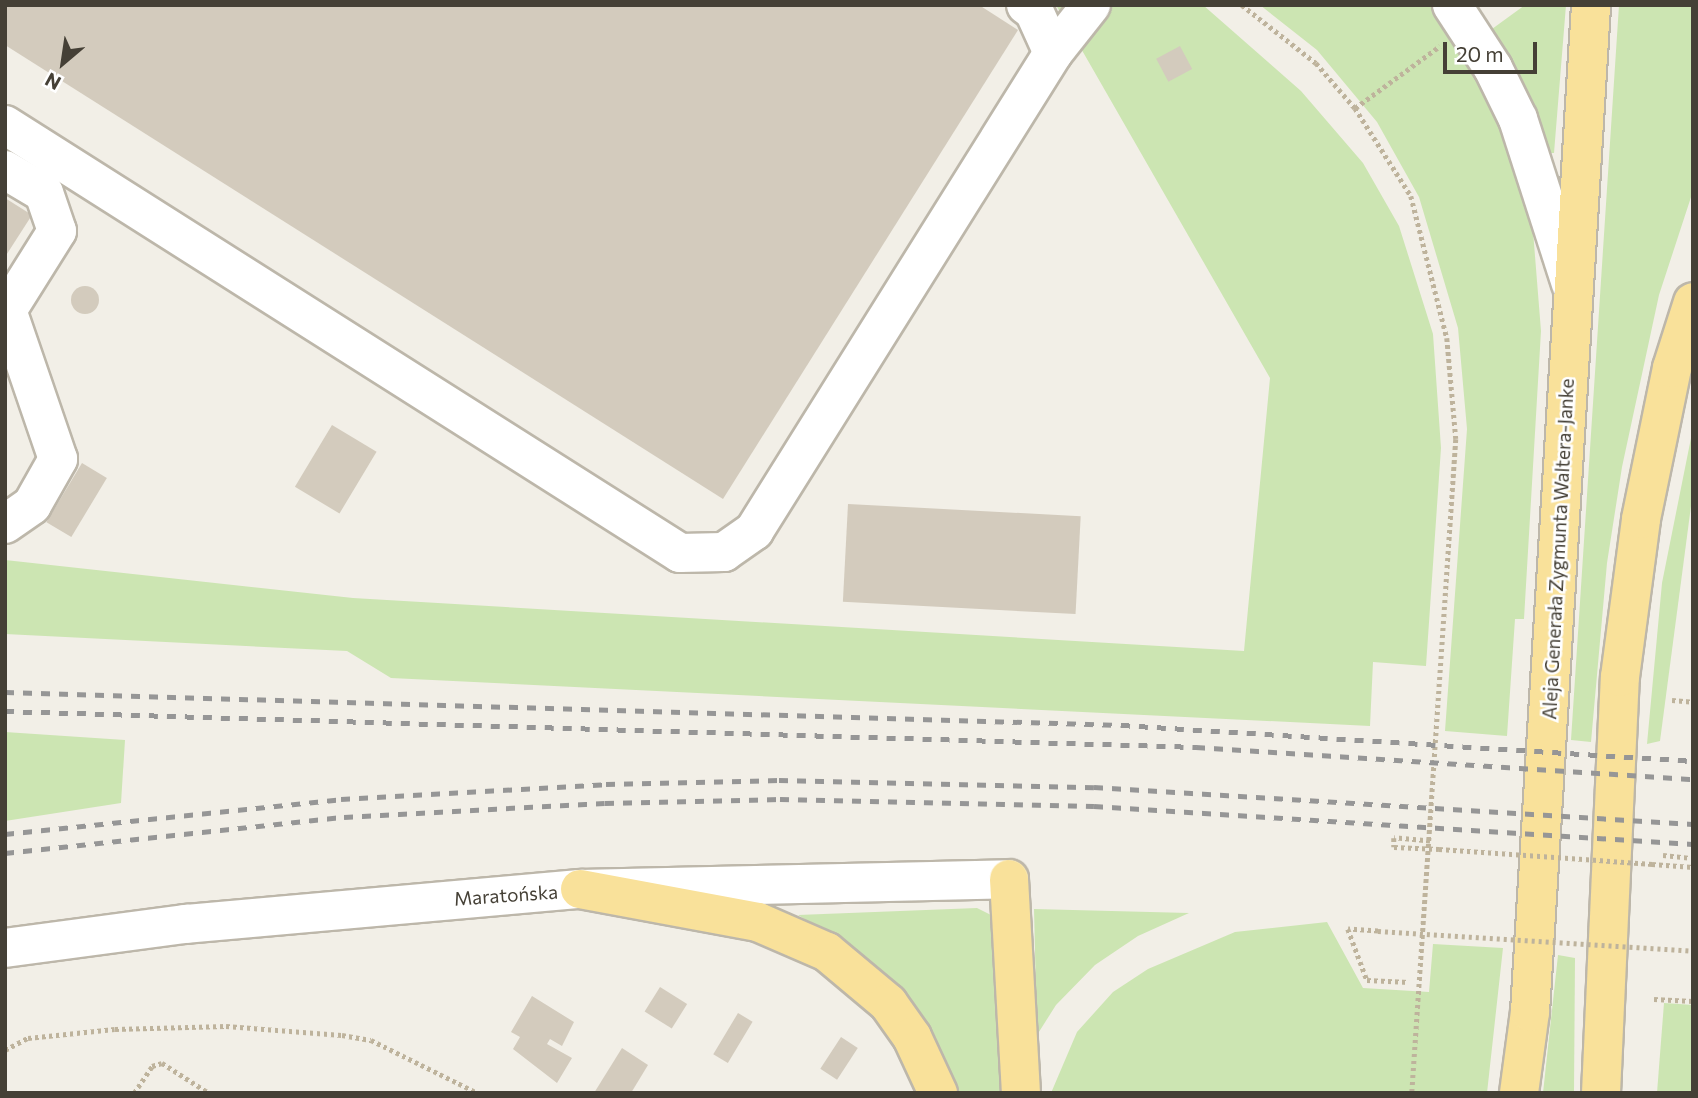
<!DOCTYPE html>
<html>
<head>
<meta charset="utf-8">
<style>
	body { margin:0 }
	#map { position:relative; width:1698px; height:1098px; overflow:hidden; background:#f2efe7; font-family:Commissioner,sans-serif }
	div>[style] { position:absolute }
	.green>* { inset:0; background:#cce5b2 }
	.building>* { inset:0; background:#d3cbbd; transform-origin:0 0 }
	.round { border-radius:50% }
	.path>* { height:4.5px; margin-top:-2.25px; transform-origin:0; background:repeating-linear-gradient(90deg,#beb39c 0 3.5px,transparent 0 7px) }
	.roads { filter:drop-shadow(2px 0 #bdb7aa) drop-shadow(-2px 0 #bdb7aa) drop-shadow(0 2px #bdb7aa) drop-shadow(0 -2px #bdb7aa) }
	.minor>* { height:38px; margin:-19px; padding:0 19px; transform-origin:19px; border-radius:19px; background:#fff }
	.major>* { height:38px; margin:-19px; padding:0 19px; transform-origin:19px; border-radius:19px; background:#f9e19a }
	.rail>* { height:5px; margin-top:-2.5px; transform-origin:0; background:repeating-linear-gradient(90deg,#969696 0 9px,transparent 0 18px) }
	.path-bridge>* { height:4.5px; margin-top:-2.25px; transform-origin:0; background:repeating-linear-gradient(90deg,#beb39c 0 3.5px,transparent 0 7px) }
	span { translate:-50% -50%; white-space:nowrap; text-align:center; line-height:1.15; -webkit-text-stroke:5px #fff; paint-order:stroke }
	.street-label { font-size:19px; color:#454036 }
	.frame { position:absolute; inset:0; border:7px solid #454036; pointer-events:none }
	.north { position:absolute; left:28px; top:28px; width:70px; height:70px; -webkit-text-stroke:5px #fff; paint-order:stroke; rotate:209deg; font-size:19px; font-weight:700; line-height:28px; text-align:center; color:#454036 }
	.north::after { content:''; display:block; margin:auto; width:24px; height:32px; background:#454036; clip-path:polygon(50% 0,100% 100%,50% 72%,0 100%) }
	.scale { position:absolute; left:1443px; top:42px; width:94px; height:32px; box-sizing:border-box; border:4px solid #454036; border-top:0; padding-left:9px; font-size:21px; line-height:24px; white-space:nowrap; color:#454036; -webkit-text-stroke:5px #fff; paint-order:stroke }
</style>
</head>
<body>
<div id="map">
	<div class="green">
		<i style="clip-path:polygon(1056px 5px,1203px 5px,1301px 91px,1363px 163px,1399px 226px,1433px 334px,1441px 448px,1426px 666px,1373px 662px,1370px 726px,391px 678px,347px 651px,5px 634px,5px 560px,353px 598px,1244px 651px,1270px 378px)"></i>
		<i style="clip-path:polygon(1260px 5px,1430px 5px,1448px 26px,1495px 111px,1533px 231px,1541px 331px,1524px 619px,1515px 619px,1507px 736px,1445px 731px,1467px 429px,1458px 328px,1419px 197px,1377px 122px,1317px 50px)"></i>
		<i style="clip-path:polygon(1525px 5px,1566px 5px,1554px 153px,1547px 153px,1518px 76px,1492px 29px)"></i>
		<i style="clip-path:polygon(1619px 5px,1693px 5px,1693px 191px,1659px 295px,1622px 467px,1607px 563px,1591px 742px,1571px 740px)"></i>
		<i style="clip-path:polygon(1693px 428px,1693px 491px,1660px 741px,1647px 744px,1662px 583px)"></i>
		<i style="clip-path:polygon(5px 732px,125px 740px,121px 803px,5px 821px)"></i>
		<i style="clip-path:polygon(977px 908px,995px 917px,1001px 944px,1001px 1093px,958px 1093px,923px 1020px,896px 987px,859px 952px,798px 915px)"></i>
		<i style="clip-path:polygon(1034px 909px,1189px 913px,1138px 936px,1095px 965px,1056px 1005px,1037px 1035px)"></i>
		<i style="clip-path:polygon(1327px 922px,1363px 988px,1429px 992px,1433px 944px,1503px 948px,1487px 1093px,1051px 1093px,1077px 1032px,1113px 992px,1148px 969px,1235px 932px)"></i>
		<i style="clip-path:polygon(1558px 955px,1575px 958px,1574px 1093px,1543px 1093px)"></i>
		<i style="clip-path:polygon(1664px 1003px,1693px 1005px,1693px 1093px,1657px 1093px)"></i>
	</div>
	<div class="building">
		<i style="clip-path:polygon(5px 5px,979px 5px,1018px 30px,723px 499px,5px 45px)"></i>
		<i style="left:1180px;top:46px;width:26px;height:27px;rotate:62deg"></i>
		<i style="clip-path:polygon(5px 198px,32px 215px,5px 257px)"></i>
		<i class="round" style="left:71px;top:286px;width:28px;height:28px"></i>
		<i style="left:332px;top:425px;width:52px;height:72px;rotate:31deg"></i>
		<i style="left:82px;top:463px;width:29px;height:69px;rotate:31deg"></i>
		<i style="left:848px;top:504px;width:233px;height:98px;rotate:3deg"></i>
		<i style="left:660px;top:987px;width:32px;height:29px;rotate:32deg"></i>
		<i style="clip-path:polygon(532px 996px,574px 1022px,562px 1046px,550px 1039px,547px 1044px,572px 1058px,557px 1083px,513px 1049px,520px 1037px,511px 1032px)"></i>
		<i style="left:738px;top:1013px;width:17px;height:48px;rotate:31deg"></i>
		<i style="left:841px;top:1037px;width:20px;height:38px;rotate:33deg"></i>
		<i style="clip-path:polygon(622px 1048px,648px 1065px,631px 1093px,594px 1093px)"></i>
	</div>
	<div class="path">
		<i style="left:1242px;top:5px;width:94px;rotate:38.1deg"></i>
		<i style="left:1316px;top:63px;width:60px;rotate:49.1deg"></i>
		<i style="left:1355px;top:108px;width:104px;rotate:57.5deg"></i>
		<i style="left:1411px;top:196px;width:146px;rotate:75.8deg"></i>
		<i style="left:1447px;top:338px;width:101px;rotate:84.9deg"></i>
		<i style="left:1456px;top:439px;width:655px;rotate:93.85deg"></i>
		<i style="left:1355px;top:108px;width:105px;rotate:-36.1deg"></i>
		<i style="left:1672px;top:700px;width:21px;rotate:5deg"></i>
		<i style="left:1430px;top:841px;width:36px;rotate:-175deg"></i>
		<i style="left:1394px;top:838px;width:9px;rotate:90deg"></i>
		<i style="left:1394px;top:847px;width:45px;rotate:2.5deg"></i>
		<i style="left:1663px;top:855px;width:30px;rotate:6deg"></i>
		<i style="left:1652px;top:864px;width:41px;rotate:4.2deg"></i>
		<i style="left:1378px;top:931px;width:30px;rotate:-176deg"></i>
		<i style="left:1348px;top:929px;width:54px;rotate:69.6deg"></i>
		<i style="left:1367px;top:980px;width:42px;rotate:2.7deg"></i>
		<i style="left:1654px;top:999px;width:39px;rotate:3deg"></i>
		<i style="left:5px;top:1050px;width:26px;rotate:-28deg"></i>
		<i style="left:28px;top:1038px;width:87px;rotate:-5.9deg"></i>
		<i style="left:115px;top:1029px;width:111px;rotate:-1.5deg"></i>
		<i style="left:226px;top:1026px;width:116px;rotate:4.4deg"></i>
		<i style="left:342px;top:1035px;width:29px;rotate:10deg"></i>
		<i style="left:371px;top:1040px;width:119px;rotate:26.4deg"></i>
		<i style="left:134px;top:1093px;width:32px;rotate:-56deg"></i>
		<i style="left:152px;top:1066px;width:10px;rotate:-17deg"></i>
		<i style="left:162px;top:1063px;width:56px;rotate:32.6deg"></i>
	</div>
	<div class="roads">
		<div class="minor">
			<i style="left:1452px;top:5px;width:75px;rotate:56.9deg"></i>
			<i style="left:1493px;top:68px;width:57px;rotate:63.9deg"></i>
			<i style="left:1518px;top:119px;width:173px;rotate:72.2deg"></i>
			<i style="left:1053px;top:53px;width:61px;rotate:-51.6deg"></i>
			<i style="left:5px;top:125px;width:799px;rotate:32.38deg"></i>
			<i style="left:680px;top:553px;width:44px;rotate:-1.3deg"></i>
			<i style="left:724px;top:552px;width:37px;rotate:-35deg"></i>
			<i style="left:754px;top:531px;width:564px;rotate:-57.97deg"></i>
			<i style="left:1053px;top:53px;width:46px;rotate:-114.3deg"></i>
			<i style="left:1034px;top:11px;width:10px;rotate:-143deg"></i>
			<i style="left:5px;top:170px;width:45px;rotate:30.5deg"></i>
			<i style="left:44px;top:193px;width:40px;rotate:71.1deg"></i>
			<i style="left:57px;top:231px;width:98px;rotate:122.1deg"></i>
			<i style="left:5px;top:524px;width:33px;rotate:-35deg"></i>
			<i style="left:32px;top:505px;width:53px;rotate:-60.5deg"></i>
			<i style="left:58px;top:459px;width:157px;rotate:-108.9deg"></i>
			<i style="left:5px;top:948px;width:183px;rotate:-7.6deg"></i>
			<i style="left:186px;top:924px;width:396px;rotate:-5.1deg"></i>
			<i style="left:580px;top:889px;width:429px;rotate:-1.3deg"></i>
		</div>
		<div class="major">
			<i style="left:1009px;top:879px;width:214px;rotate:86.8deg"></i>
			<i style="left:580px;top:889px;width:181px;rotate:10.5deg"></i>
			<i style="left:758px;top:922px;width:75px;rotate:23.5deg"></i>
			<i style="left:827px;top:952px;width:80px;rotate:39.9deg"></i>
			<i style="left:888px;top:1003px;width:42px;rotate:54.8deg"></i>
			<i style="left:912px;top:1037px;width:62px;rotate:65.1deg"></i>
			<i style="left:1519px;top:1093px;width:82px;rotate:-82.3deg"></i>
			<i style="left:1530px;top:1012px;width:1009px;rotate:-86.53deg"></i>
			<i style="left:1601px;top:1093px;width:416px;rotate:-87.4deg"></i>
			<i style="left:1620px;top:677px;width:159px;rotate:-82.4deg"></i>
			<i style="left:1641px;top:519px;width:154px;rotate:-78.4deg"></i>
			<i style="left:1672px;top:368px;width:69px;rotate:-72.3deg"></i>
		</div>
	</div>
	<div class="rail">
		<i style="left:5px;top:692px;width:1116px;rotate:1.69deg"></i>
		<i style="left:1121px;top:725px;width:573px;rotate:3.6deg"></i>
		<i style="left:5px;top:711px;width:1192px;rotate:1.73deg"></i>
		<i style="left:1196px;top:747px;width:498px;rotate:3.7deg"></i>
		<i style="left:5px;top:834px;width:338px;rotate:-5.9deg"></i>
		<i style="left:341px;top:799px;width:265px;rotate:-3.2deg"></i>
		<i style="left:606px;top:784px;width:173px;rotate:-1.3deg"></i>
		<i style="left:779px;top:780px;width:315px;rotate:1.3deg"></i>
		<i style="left:1094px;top:787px;width:600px;rotate:3.53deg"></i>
		<i style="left:5px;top:853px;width:341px;rotate:-6.1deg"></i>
		<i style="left:344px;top:817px;width:261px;rotate:-3.1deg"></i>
		<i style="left:605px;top:803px;width:175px;rotate:-1.3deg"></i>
		<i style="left:780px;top:799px;width:314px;rotate:1.3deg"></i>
		<i style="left:1094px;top:806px;width:600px;rotate:3.63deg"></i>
	</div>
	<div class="path-bridge">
		<i style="left:1439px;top:849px;width:214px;rotate:4deg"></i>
		<i style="left:1378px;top:931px;width:316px;rotate:3.6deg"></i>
	</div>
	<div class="street-label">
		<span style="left:1558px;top:549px;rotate:-87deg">Aleja Generała Zygmunta Waltera-Janke</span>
		<span style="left:506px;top:895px;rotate:-4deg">Maratońska</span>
	</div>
	<div class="frame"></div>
	<div class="north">N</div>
	<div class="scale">20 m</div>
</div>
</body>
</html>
